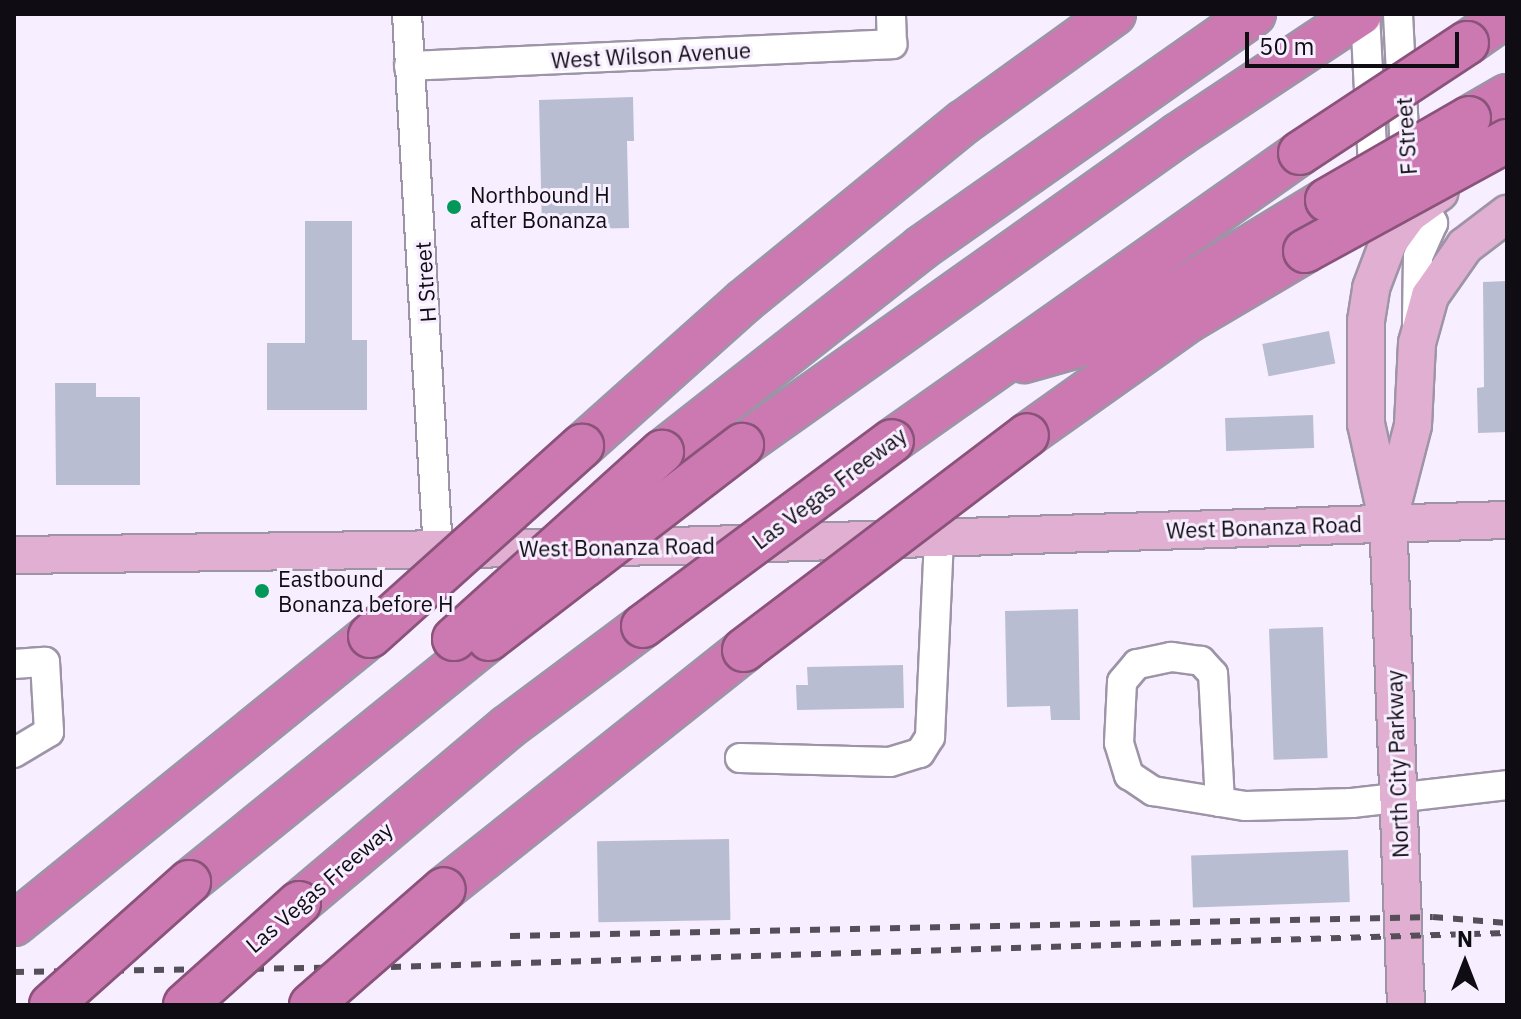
<!DOCTYPE html>
<html>
<head>
<meta charset="utf-8">
<style>
	body { margin:0 }
	#map { position:relative; width:1521px; height:1019px; overflow:hidden; background:#f7eeff; font-family:"IBM Plex Sans",sans-serif }
	div>[style] { position:absolute }
	.building>* { inset:0; background:#b9bdd2; transform-origin:0 0 }
	.roads { filter:drop-shadow(2px 0 #9e94a7) drop-shadow(-2px 0 #9e94a7) drop-shadow(0 2px #9e94a7) drop-shadow(0 -2px #9e94a7) }
	.minor>* { height:28px; margin:-14px; padding:0 14px; transform-origin:14px; border-radius:14px; background:#fff }
	.major>* { height:36px; margin:-18px; padding:0 18px; transform-origin:18px; border-radius:18px; background:#e0afd1 }
	.highway>* { height:42px; margin:-21px; padding:0 21px; transform-origin:21px; border-radius:21px; background:#cc79b2 }
	.rail>* { height:6px; margin-top:-3px; transform-origin:0; background:repeating-linear-gradient(90deg,#544f59 0 10px,transparent 0 20px) }
	.bridges { filter:drop-shadow(2px 0 #8a537a) drop-shadow(-2px 0 #8a537a) drop-shadow(0 2px #8a537a) drop-shadow(0 -2px #8a537a) }
	.highway-bridge>* { height:42px; margin:-21px; padding:0 21px; transform-origin:21px; border-radius:21px; background:#cc79b2 }
	.dots>* { width:22px; height:22px; translate:-50% -50%; box-sizing:border-box; border:4px solid #f7eeff; border-radius:50% }
	span { translate:-50% -50%; white-space:nowrap; text-align:center; line-height:1.15; -webkit-text-stroke:6px #f7eeff; paint-order:stroke }
	.street-label { font-size:22px; color:#100c13 }
	.poi-label { font-size:22px; color:#100c13 }
	.left { translate:0 -50%; text-align:left }
	.frame { position:absolute; inset:0; border:16px solid #100c13; pointer-events:none }
	.north { position:absolute; left:1425px; top:923px; width:80px; height:80px; -webkit-text-stroke:6px #f7eeff; paint-order:stroke; rotate:0deg; font-size:22px; font-weight:700; line-height:32px; text-align:center; color:#100c13 }
	.north::after { content:''; display:block; margin:auto; width:28px; height:36px; background:#100c13; clip-path:polygon(50% 0,100% 100%,50% 72%,0 100%) }
	.scale { position:absolute; left:1245px; top:32px; width:214px; height:36px; box-sizing:border-box; border:4px solid #100c13; border-top:0; padding-left:10px; font-size:24px; line-height:28px; white-space:nowrap; color:#100c13; -webkit-text-stroke:6px #f7eeff; paint-order:stroke }
</style>
</head>
<body>
<div id="map">
	<div class="building">
		<i style="clip-path:polygon(633px 97px,634px 141px,627px 141px,629px 228px,542px 230px,539px 100px)"></i>
		<i style="clip-path:polygon(305px 221px,352px 221px,352px 340px,367px 340px,367px 410px,267px 410px,267px 343px,305px 343px)"></i>
		<i style="clip-path:polygon(1507px 281px,1507px 432px,1478px 433px,1477px 388px,1484px 387px,1483px 282px)"></i>
		<i style="left:1329px;top:331px;width:33px;height:68px;rotate:79deg"></i>
		<i style="clip-path:polygon(55px 383px,96px 383px,96px 397px,140px 397px,140px 485px,56px 485px)"></i>
		<i style="left:1313px;top:415px;width:33px;height:88px;rotate:88deg"></i>
		<i style="clip-path:polygon(1078px 609px,1080px 720px,1051px 720px,1050px 706px,1007px 707px,1005px 611px)"></i>
		<i style="left:1323px;top:627px;width:131px;height:54px;rotate:88deg"></i>
		<i style="clip-path:polygon(903px 665px,904px 708px,797px 710px,796px 685px,808px 685px,807px 667px)"></i>
		<i style="left:729px;top:839px;width:81px;height:132px;rotate:89deg"></i>
		<i style="left:1348px;top:850px;width:52px;height:157px;rotate:88deg"></i>
	</div>
	<div class="roads">
		<div class="minor">
			<i style="left:407px;top:14px;width:538px;rotate:86.7deg"></i>
			<i style="left:1365px;top:14px;width:171px;rotate:87deg"></i>
			<i style="left:1398px;top:14px;width:159px;rotate:87.1deg"></i>
			<i style="left:1406px;top:173px;width:57px;rotate:61.6deg"></i>
			<i style="left:1433px;top:223px;width:37px;rotate:114deg"></i>
			<i style="left:1418px;top:257px;width:65px;rotate:90.9deg"></i>
			<i style="left:409px;top:66px;width:484px;rotate:-2.6deg"></i>
			<i style="left:892px;top:44px;width:30px;rotate:-92deg"></i>
			<i style="left:14px;top:664px;width:31px;rotate:-4deg"></i>
			<i style="left:45px;top:662px;width:70px;rotate:86.7deg"></i>
			<i style="left:49px;top:732px;width:41px;rotate:149deg"></i>
			<i style="left:740px;top:758px;width:150px;rotate:1.5deg"></i>
			<i style="left:890px;top:762px;width:31px;rotate:-17deg"></i>
			<i style="left:920px;top:753px;width:19px;rotate:-58deg"></i>
			<i style="left:930px;top:737px;width:199px;rotate:-87.4deg"></i>
			<i style="left:1220px;top:802px;width:128px;rotate:-93.1deg"></i>
			<i style="left:1213px;top:674px;width:18px;rotate:-133deg"></i>
			<i style="left:1201px;top:661px;width:30px;rotate:-172deg"></i>
			<i style="left:1171px;top:657px;width:35px;rotate:168deg"></i>
			<i style="left:1137px;top:664px;width:23px;rotate:130deg"></i>
			<i style="left:1122px;top:682px;width:61px;rotate:92.8deg"></i>
			<i style="left:1119px;top:743px;width:34px;rotate:73deg"></i>
			<i style="left:1129px;top:775px;width:29px;rotate:34deg"></i>
			<i style="left:1153px;top:791px;width:68px;rotate:9.3deg"></i>
			<i style="left:1220px;top:802px;width:26px;rotate:9deg"></i>
			<i style="left:1246px;top:806px;width:106px;rotate:-1.6deg"></i>
			<i style="left:1352px;top:803px;width:156px;rotate:-6.6deg"></i>
		</div>
		<div class="major">
			<i style="left:1388px;top:522px;width:100px;rotate:-75.5deg"></i>
			<i style="left:1413px;top:425px;width:82px;rotate:-87.2deg"></i>
			<i style="left:1417px;top:343px;width:49px;rotate:-74.5deg"></i>
			<i style="left:1430px;top:296px;width:61px;rotate:-55deg"></i>
			<i style="left:1465px;top:246px;width:53px;rotate:-37.3deg"></i>
			<i style="left:14px;top:555px;width:661px;rotate:-0.78deg"></i>
			<i style="left:675px;top:546px;width:832px;rotate:-1.79deg"></i>
			<i style="left:1406px;top:1005px;width:482px;rotate:-92.1deg"></i>
			<i style="left:1388px;top:523px;width:101px;rotate:-102.5deg"></i>
			<i style="left:1366px;top:424px;width:103px;rotate:-90deg"></i>
			<i style="left:1366px;top:321px;width:33px;rotate:-81deg"></i>
			<i style="left:1371px;top:288px;width:48px;rotate:-69.3deg"></i>
			<i style="left:1388px;top:243px;width:34px;rotate:-54deg"></i>
			<i style="left:1408px;top:215px;width:39px;rotate:-36deg"></i>
		</div>
		<div class="highway">
			<i style="left:1467px;top:43px;width:49px;rotate:-35deg"></i>
			<i style="left:1469px;top:118px;width:44px;rotate:-30.1deg"></i>
			<i style="left:1024px;top:361px;width:74px;rotate:-15.7deg"></i>
			<i style="left:1095px;top:341px;width:271px;rotate:-31.3deg"></i>
			<i style="left:1027px;top:435px;width:199px;rotate:-35.4deg"></i>
			<i style="left:1189px;top:320px;width:135px;rotate:-30.7deg"></i>
			<i style="left:892px;top:441px;width:499px;rotate:-35.2deg"></i>
			<i style="left:742px;top:445px;width:535px;rotate:-35.41deg"></i>
			<i style="left:1178px;top:135px;width:219px;rotate:-33.6deg"></i>
			<i style="left:582px;top:446px;width:216px;rotate:-41.8deg"></i>
			<i style="left:743px;top:302px;width:285px;rotate:-39.2deg"></i>
			<i style="left:964px;top:122px;width:185px;rotate:-35.8deg"></i>
			<i style="left:662px;top:452px;width:330px;rotate:-38.2deg"></i>
			<i style="left:921px;top:248px;width:407px;rotate:-35.1deg"></i>
			<i style="left:189px;top:882px;width:386px;rotate:-39deg"></i>
			<i style="left:444px;top:889px;width:384px;rotate:-38.5deg"></i>
			<i style="left:299px;top:903px;width:273px;rotate:-40.1deg"></i>
			<i style="left:508px;top:727px;width:169px;rotate:-36.8deg"></i>
			<i style="left:14px;top:924px;width:458px;rotate:-39deg"></i>
		</div>
	</div>
	<div class="rail">
		<i style="left:510px;top:936px;width:923px;rotate:-1.18deg"></i>
		<i style="left:1433px;top:917px;width:74px;rotate:4.6deg"></i>
		<i style="left:14px;top:972px;width:377px;rotate:-0.8deg"></i>
		<i style="left:391px;top:967px;width:1117px;rotate:-1.75deg"></i>
	</div>
	<div class="bridges">
		<div class="highway-bridge">
			<i style="left:1300px;top:153px;width:200px;rotate:-33.4deg"></i>
			<i style="left:1327px;top:200px;width:164px;rotate:-30deg"></i>
			<i style="left:1305px;top:251px;width:230px;rotate:-28.6deg"></i>
			<i style="left:643px;top:626px;width:310px;rotate:-36.6deg"></i>
			<i style="left:370px;top:636px;width:285px;rotate:-41.9deg"></i>
			<i style="left:454px;top:639px;width:280px;rotate:-42deg"></i>
			<i style="left:489px;top:639px;width:319px;rotate:-37.5deg"></i>
			<i style="left:744px;top:650px;width:355px;rotate:-37.2deg"></i>
			<i style="left:51px;top:1005px;width:185px;rotate:-41.7deg"></i>
			<i style="left:185px;top:1005px;width:153px;rotate:-41.8deg"></i>
			<i style="left:311px;top:1005px;width:176px;rotate:-41.1deg"></i>
		</div>
	</div>
	<div class="dots">
		<i style="left:454px;top:207px;background:#03985a"></i>
		<i style="left:262px;top:591px;background:#03985a"></i>
	</div>
	<div class="street-label">
		<span style="left:651px;top:55px;rotate:-3deg">West Wilson Avenue</span>
		<span style="left:1406px;top:136px;rotate:-94deg">F Street</span>
		<span style="left:425px;top:282px;rotate:-94deg">H Street</span>
		<span style="left:829px;top:488px;rotate:-37deg">Las Vegas Freeway</span>
		<span style="left:1264px;top:527px;rotate:-2deg">West Bonanza Road</span>
		<span style="left:617px;top:547px;rotate:-1deg">West Bonanza Road</span>
		<span style="left:1397px;top:764px;rotate:-92deg">North City Parkway</span>
		<span style="left:319px;top:887px;rotate:-41deg">Las Vegas Freeway</span>
	</div>
	<div class="poi-label">
		<span class="left" style="left:470px;top:207px">Northbound H<br>after Bonanza</span>
		<span class="left" style="left:278px;top:591px">Eastbound<br>Bonanza before H</span>
	</div>
	<div class="frame"></div>
	<div class="north">N</div>
	<div class="scale">50 m</div>
</div>
</body>
</html>
